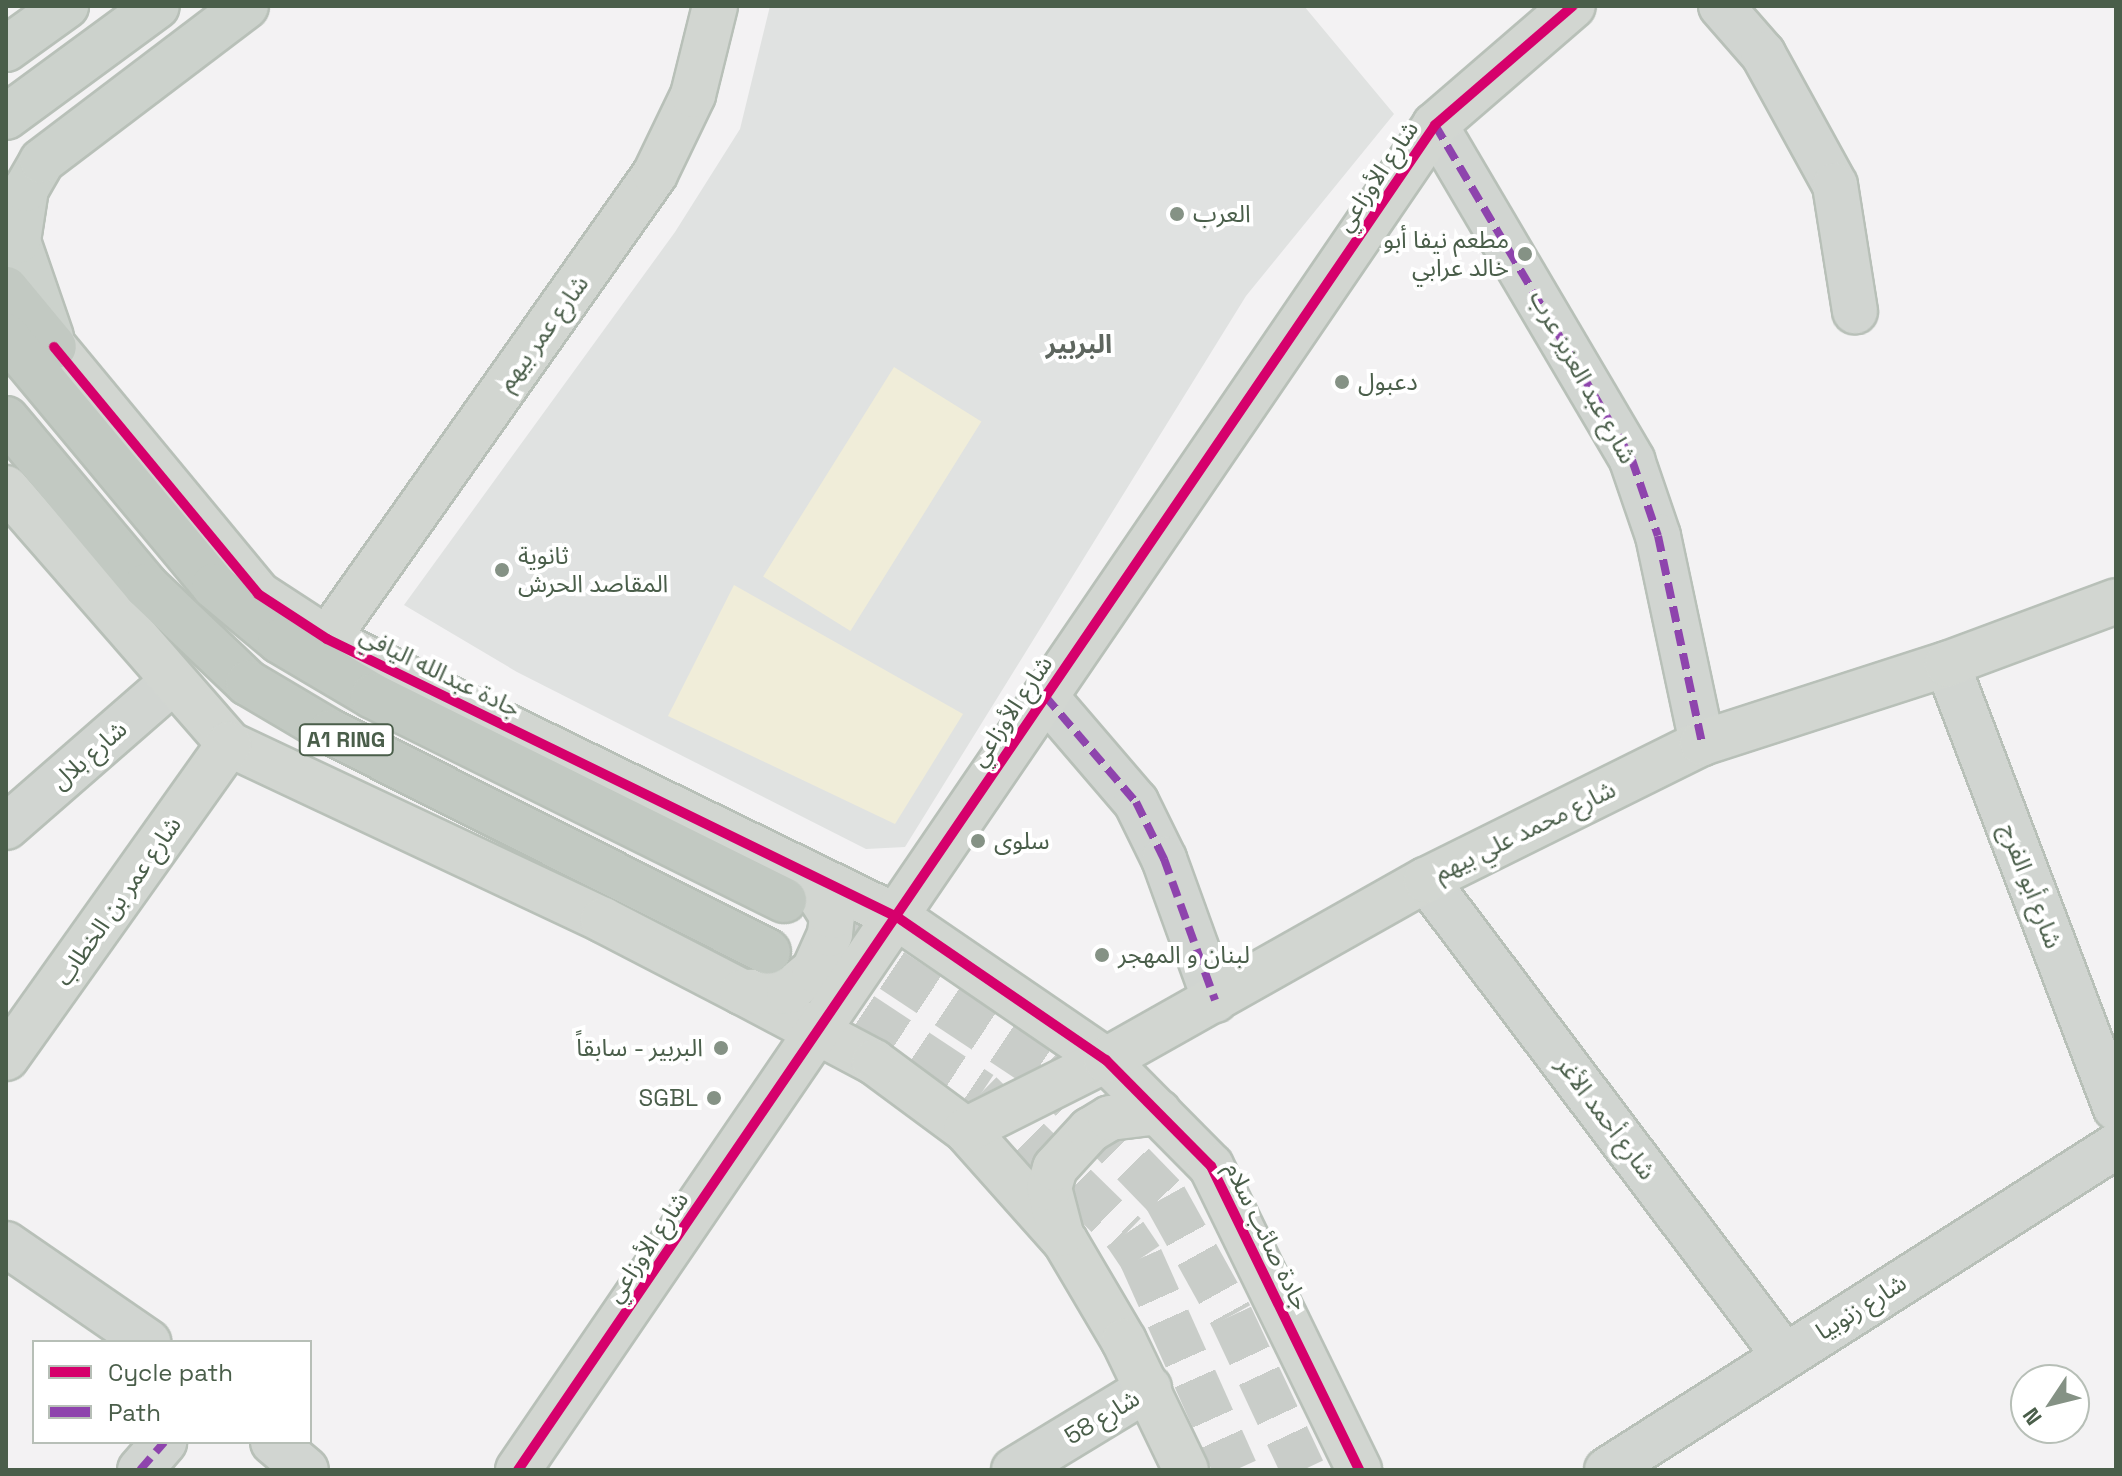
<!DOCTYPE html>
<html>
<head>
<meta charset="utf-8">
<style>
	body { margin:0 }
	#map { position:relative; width:2122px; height:1476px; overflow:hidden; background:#f3f2f3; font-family:"Space Grotesk","Noto Sans Arabic",sans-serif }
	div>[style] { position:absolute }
	.education>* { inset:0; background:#e0e2e1 }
	.green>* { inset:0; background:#f0edd9; transform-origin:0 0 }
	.highway-tunnel>* { height:44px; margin-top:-22px; transform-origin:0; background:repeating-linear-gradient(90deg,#c9cdc9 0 44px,transparent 0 66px) }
	.roads { filter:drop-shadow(2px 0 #b8c0b8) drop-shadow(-2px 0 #b8c0b8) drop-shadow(0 2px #b8c0b8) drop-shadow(0 -2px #b8c0b8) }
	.street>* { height:44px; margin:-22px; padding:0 22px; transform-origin:22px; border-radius:22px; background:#d1d5d1 }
	.secondary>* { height:44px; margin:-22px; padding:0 22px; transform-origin:22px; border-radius:22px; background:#d2d6d1 }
	.primary>* { height:44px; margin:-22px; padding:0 22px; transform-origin:22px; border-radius:22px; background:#ccd2cc }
	.highway>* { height:44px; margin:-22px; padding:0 22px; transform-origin:22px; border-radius:22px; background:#c2c9c2 }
	.quiet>* { height:8px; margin-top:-4px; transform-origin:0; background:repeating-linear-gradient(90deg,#8e44ad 0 16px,transparent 0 24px) }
	.cycleway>* { height:10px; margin:-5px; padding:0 5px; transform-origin:5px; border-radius:5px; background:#d6006c }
	.dots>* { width:22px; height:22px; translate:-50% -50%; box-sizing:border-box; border:4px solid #fff; border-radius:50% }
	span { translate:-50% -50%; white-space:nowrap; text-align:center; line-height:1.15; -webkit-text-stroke:8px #fff; paint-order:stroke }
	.shield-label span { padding:2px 6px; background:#fff; border:2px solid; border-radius:6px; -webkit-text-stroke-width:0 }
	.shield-label { font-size:22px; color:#4a5e4a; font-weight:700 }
	.street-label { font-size:24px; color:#4a5e4a }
	.poi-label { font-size:24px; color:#4a5e4a }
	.left { translate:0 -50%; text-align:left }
	.right { translate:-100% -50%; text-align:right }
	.neighbourhood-label { font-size:26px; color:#5e665f; font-weight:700 }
	.frame { position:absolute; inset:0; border:8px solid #4a5e4a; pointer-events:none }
	.legend { position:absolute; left:32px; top:1340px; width:280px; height:104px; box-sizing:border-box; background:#fff; border:2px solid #b7bfb7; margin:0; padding:10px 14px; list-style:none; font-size:24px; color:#4a5e4a }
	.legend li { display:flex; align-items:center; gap:16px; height:40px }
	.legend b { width:40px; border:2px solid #b7bfb7 }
	.north { position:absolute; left:2010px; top:1364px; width:80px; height:80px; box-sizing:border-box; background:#fff; border:2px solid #b7bfb7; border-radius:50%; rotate:235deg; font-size:22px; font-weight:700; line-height:32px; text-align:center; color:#4a5e4a }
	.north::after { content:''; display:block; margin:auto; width:28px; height:36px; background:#859285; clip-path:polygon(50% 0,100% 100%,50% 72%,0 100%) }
</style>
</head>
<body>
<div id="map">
	<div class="education">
		<i style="clip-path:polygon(770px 6px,1304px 6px,1394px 114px,1246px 296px,905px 847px,866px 849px,517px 672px,404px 605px,675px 232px,740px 129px)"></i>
	</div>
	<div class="green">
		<i style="left:894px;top:367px;width:103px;height:247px;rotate:32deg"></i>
		<i style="clip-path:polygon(734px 585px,963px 714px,895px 824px,668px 716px)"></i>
	</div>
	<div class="highway-tunnel">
		<i style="left:837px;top:934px;width:245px;rotate:33.5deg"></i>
		<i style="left:1041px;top:1069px;width:178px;rotate:45.9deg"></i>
		<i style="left:1165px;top:1197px;width:136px;rotate:61deg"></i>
		<i style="left:1231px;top:1316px;width:170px;rotate:64.9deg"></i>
		<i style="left:807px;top:978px;width:209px;rotate:33.5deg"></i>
		<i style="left:981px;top:1093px;width:202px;rotate:44.4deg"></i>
		<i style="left:1125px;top:1234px;width:29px;rotate:56deg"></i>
		<i style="left:1141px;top:1258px;width:232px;rotate:65.9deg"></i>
	</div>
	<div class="roads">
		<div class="street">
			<i style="left:1721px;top:6px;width:64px;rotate:48.8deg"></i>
			<i style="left:1763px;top:54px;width:149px;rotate:61.2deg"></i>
			<i style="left:1835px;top:185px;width:128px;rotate:81deg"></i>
			<i style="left:1435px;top:125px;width:389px;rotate:59.5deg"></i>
			<i style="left:1632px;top:460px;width:80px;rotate:71.1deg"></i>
			<i style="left:1658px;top:536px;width:212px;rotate:78deg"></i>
			<i style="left:1947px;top:664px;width:475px;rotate:69.2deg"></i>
			<i style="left:1045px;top:696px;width:140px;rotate:49.4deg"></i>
			<i style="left:1136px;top:802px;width:64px;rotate:63.8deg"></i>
			<i style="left:1164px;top:859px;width:150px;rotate:70.1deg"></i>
			<i style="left:6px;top:827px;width:219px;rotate:-41.1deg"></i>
			<i style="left:1426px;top:880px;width:596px;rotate:52.98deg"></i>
			<i style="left:6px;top:1244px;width:173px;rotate:34.6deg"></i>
			<i style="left:273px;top:1442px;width:43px;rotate:40.3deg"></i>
			<i style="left:140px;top:1470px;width:37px;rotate:-49deg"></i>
			<i style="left:1014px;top:1470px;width:158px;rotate:-31.3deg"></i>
			<i style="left:1607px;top:1470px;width:603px;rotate:-32.48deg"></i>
		</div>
		<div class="secondary">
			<i style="left:54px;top:347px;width:320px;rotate:50.4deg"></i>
			<i style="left:258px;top:594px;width:82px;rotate:33.1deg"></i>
			<i style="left:327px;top:639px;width:634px;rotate:26deg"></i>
			<i style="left:897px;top:917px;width:253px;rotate:34.4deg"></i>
			<i style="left:1106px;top:1060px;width:149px;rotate:45.3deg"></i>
			<i style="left:1211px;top:1166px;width:338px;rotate:64deg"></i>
			<i style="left:6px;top:488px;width:340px;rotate:48.9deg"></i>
			<i style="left:229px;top:744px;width:413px;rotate:25.2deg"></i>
			<i style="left:603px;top:920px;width:157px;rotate:27.4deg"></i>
			<i style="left:742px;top:992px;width:149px;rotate:27.9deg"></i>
			<i style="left:874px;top:1062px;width:114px;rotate:36.5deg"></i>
			<i style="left:966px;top:1130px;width:149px;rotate:48.3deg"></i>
			<i style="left:1065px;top:1241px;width:116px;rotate:59.5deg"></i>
			<i style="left:1124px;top:1341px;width:143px;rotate:64.3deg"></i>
			<i style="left:327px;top:639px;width:569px;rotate:-54.8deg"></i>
			<i style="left:655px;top:174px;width:88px;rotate:-64.3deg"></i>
			<i style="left:693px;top:95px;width:92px;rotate:-76.1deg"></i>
			<i style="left:742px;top:992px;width:47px;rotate:-1.2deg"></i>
			<i style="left:789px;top:991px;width:33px;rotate:-40deg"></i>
			<i style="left:814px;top:970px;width:39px;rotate:-66deg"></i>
			<i style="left:830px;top:934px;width:18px;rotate:-84deg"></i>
			<i style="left:832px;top:916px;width:51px;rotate:-122.1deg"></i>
			<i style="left:6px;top:1058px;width:385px;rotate:-54.6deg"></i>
			<i style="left:966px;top:1130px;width:157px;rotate:-26.6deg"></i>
			<i style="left:1106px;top:1060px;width:367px;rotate:-29.4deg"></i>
			<i style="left:1426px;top:880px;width:308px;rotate:-26.4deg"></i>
			<i style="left:1702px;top:743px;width:257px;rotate:-17.9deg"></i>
			<i style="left:1947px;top:664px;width:180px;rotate:-20.4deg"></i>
			<i style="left:1061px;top:1234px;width:48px;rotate:-104.6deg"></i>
			<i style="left:1049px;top:1188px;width:21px;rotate:-73deg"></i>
			<i style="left:1055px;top:1168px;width:52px;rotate:-47.4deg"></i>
			<i style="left:1090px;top:1130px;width:23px;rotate:-31deg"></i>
			<i style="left:1110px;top:1118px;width:49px;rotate:-7deg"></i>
			<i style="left:518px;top:1470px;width:1628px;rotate:-55.71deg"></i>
			<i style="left:1435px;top:125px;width:182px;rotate:-40.8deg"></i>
		</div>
		<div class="primary">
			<i style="left:6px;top:49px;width:74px;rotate:-35.6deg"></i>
			<i style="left:6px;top:117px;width:187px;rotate:-36.3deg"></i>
			<i style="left:51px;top:337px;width:102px;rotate:-109deg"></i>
			<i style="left:18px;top:241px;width:53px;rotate:-81.3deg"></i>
			<i style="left:26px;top:189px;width:32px;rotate:-60deg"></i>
			<i style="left:42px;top:161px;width:256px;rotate:-37.2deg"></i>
		</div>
		<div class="highway">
			<i style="left:6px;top:289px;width:75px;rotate:50.4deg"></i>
			<i style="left:6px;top:336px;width:325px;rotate:50.2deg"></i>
			<i style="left:214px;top:586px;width:86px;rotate:39.8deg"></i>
			<i style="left:280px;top:641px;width:108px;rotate:30.6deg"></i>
			<i style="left:373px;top:696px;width:459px;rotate:26.4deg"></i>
			<i style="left:6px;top:419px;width:218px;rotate:50deg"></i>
			<i style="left:146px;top:586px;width:141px;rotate:43.6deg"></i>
			<i style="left:248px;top:683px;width:96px;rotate:30.6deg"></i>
			<i style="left:331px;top:732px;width:489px;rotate:26.7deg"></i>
		</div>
	</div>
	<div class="quiet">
		<i style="left:1435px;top:125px;width:389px;rotate:59.5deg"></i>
		<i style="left:1632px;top:460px;width:80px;rotate:71.1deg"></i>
		<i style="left:1658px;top:536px;width:212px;rotate:78deg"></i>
		<i style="left:1045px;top:696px;width:140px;rotate:49.4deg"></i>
		<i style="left:1136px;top:802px;width:64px;rotate:63.8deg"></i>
		<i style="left:1164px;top:859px;width:150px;rotate:70.1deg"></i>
		<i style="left:140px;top:1470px;width:37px;rotate:-49deg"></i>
	</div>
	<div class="cycleway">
		<i style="left:54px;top:347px;width:320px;rotate:50.4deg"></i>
		<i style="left:258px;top:594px;width:82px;rotate:33.1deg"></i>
		<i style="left:327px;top:639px;width:634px;rotate:26deg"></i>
		<i style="left:897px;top:917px;width:253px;rotate:34.4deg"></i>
		<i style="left:1106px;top:1060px;width:149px;rotate:45.3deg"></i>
		<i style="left:1211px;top:1166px;width:338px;rotate:64deg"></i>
		<i style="left:518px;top:1470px;width:1628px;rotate:-55.71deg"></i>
		<i style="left:1435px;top:125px;width:182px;rotate:-40.8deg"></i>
	</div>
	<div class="dots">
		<i style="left:1177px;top:214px;background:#859285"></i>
		<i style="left:1525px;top:254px;background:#859285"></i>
		<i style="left:1342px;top:382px;background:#859285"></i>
		<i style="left:502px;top:570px;background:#859285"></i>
		<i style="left:978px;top:841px;background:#859285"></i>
		<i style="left:1102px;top:955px;background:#859285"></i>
		<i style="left:721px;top:1048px;background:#859285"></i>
		<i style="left:714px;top:1098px;background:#859285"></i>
	</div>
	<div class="shield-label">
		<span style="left:346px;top:740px">A1 RING</span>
	</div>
	<div class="street-label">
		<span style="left:1377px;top:176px;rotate:-56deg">شارع الأوزاعي</span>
		<span style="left:543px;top:333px;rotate:-54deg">شارع عمر بيهم</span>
		<span style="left:1583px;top:377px;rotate:61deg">شارع عبد العزيز عرب</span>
		<span style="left:440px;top:672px;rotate:26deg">جادة عبدالله اليافي</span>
		<span style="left:1011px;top:711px;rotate:-56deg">شارع الأوزاعي</span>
		<span style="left:89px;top:755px;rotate:-41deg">شارع بلال</span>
		<span style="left:1525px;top:831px;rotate:-26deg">شارع محمد علي بيهم</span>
		<span style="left:2031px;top:886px;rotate:69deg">شارع أبو الفرج</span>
		<span style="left:118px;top:901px;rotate:-55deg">شارع عمر بن الخطاب</span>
		<span style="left:1606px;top:1118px;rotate:53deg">شارع أحمد الأغر</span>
		<span style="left:1267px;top:1236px;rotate:64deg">جادة صائب سلام</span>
		<span style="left:647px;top:1247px;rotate:-56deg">شارع الأوزاعي</span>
		<span style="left:1861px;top:1307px;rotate:-32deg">شارع زنوبيا</span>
		<span style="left:1102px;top:1417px;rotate:-31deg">شارع 58</span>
	</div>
	<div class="poi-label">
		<span class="left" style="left:1193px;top:214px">العرب</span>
		<span class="right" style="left:1509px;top:254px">مطعم نيفا أبو<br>خالد عرابي</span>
		<span class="left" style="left:1358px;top:382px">دعبول</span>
		<span class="left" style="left:518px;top:570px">ثانوية<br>المقاصد الحرش</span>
		<span class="left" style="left:994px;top:841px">سلوى</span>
		<span class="left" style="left:1118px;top:955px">لبنان و المهجر</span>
		<span class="right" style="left:703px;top:1048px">البربير - سابقاً</span>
		<span class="right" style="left:698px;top:1098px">SGBL</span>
	</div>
	<div class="neighbourhood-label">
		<span style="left:1079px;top:345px">البربير</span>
	</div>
	<div class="frame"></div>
	<ul class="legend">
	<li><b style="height:10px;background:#d6006c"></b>Cycle path</li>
	<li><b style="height:10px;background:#8e44ad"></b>Path</li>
	</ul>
	<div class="north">N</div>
</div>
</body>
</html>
